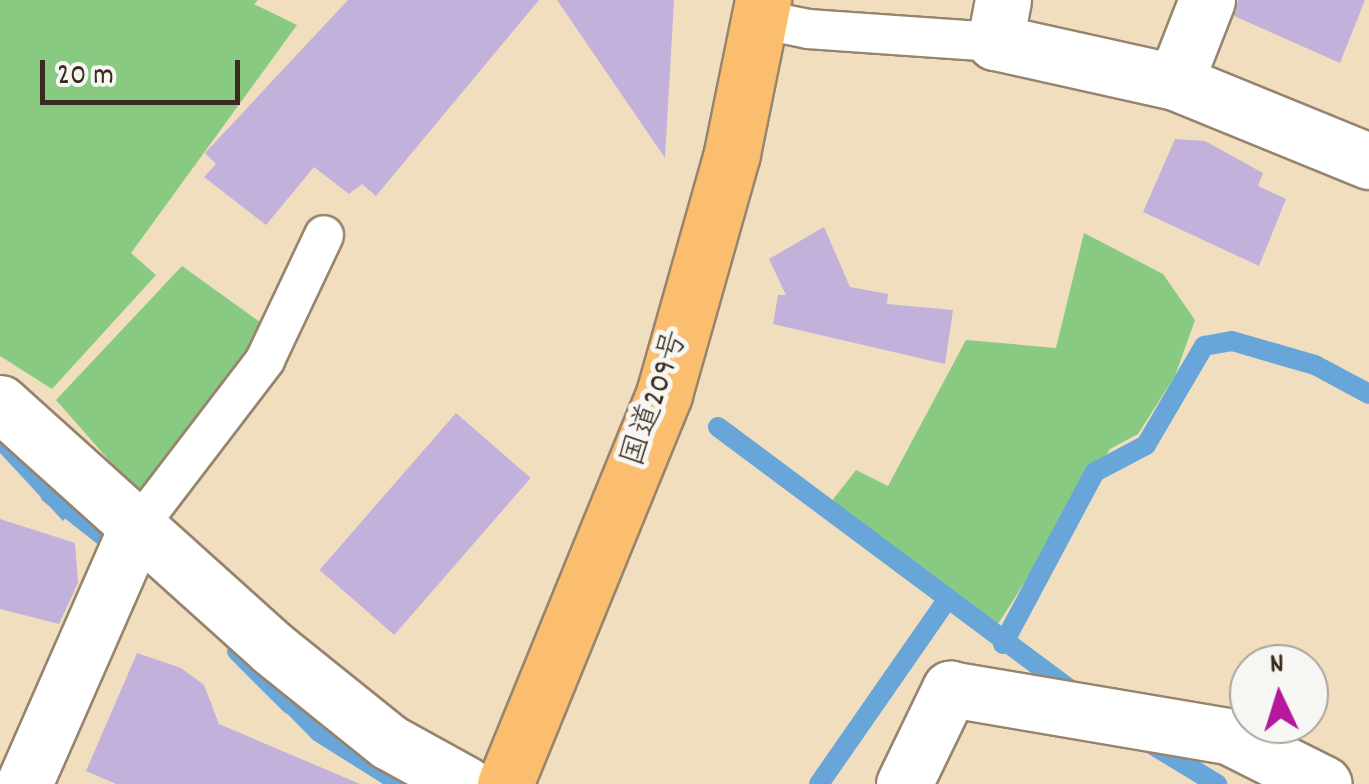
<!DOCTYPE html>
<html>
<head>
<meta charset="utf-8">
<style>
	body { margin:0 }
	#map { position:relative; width:1369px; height:784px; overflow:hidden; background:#f1debf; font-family:Dekko,"Klee One",sans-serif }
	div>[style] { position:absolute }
	.green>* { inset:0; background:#88ca82 }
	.water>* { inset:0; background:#68a6da }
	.stream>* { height:20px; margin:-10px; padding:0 10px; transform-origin:10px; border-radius:10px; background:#68a6da }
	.building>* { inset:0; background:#c2b2db; transform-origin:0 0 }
	.roads { filter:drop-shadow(2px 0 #96846e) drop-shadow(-2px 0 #96846e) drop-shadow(0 2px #96846e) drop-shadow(0 -2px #96846e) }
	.service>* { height:38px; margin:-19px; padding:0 19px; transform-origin:19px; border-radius:19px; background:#fff }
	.minor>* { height:55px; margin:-27.5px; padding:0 27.5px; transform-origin:27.5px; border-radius:27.5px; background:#fff }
	.trunk>* { height:55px; margin:-27.5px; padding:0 27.5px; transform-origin:27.5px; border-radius:27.5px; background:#fbbd6e }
	span { translate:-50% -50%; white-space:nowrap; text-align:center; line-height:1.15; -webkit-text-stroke:10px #f6f6f2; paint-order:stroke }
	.street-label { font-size:32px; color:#3b2a1e }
	.north { position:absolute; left:1229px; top:644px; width:100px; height:100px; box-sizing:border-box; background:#f6f6f2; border:2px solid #aba49d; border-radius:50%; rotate:356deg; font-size:28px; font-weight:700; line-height:40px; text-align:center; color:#3b2a1e }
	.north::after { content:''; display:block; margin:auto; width:35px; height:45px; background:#b5179e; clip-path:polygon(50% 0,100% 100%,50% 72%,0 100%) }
	.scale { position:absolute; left:40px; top:60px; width:200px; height:45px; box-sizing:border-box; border:5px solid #3b2a1e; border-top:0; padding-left:12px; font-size:30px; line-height:35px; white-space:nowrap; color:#3b2a1e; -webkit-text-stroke:8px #f6f6f2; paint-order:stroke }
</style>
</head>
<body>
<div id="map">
	<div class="green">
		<i style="clip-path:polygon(0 0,258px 0,254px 4px,297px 25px,131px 253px,156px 275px,52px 389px,0 356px)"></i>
		<i style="clip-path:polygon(1084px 233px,1163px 274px,1195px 320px,1175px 376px,1138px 434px,1110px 449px,996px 627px,831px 502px,856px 470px,888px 486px,966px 340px,1056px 348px)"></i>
		<i style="clip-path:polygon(182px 266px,260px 322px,253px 361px,144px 500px,56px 400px)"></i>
	</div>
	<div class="water">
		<i style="clip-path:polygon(0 439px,71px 510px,63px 521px,0 453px)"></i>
		<i style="clip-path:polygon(281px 682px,326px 730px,411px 784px,383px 784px,313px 740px,267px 693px)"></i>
	</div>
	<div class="stream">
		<i style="left:718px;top:427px;width:443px;rotate:36.7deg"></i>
		<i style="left:50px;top:494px;width:95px;rotate:38.2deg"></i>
		<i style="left:1003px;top:644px;width:195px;rotate:-61.9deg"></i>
		<i style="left:1095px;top:472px;width:58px;rotate:-27.9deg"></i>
		<i style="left:1146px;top:445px;width:115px;rotate:-59.6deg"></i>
		<i style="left:1204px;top:346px;width:28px;rotate:-10deg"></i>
		<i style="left:1232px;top:341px;width:86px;rotate:16.1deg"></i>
		<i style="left:1315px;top:365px;width:61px;rotate:28.2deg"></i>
		<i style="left:237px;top:651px;width:76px;rotate:45deg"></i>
		<i style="left:1143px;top:739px;width:87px;rotate:31.3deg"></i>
		<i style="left:819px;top:784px;width:223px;rotate:-55.2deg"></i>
	</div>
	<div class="building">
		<i style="clip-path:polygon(348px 0,539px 0,376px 196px,362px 184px,349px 194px,314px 167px,266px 225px,204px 177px,216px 164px,205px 153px)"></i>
		<i style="clip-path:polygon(557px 0,674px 0,665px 158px)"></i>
		<i style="clip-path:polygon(1238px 0,1365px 0,1340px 63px,1234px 16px)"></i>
		<i style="clip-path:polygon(1175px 139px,1205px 141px,1263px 173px,1258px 186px,1286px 199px,1259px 266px,1143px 212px)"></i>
		<i style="clip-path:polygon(824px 227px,850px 287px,888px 294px,887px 304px,953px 310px,945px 364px,773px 324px,778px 295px,786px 295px,769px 259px)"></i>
		<i style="left:456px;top:413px;width:99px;height:208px;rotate:41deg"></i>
		<i style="clip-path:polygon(0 519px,75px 543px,78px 583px,59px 624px,0 609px)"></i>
		<i style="clip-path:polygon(137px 653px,181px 668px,204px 685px,219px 724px,360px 784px,116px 784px,86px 771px)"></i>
	</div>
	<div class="roads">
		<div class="service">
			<i style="left:759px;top:19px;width:50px;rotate:11.5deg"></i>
			<i style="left:808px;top:29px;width:187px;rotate:4deg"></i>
			<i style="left:136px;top:529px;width:213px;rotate:-52.6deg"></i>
			<i style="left:265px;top:360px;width:138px;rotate:-64.7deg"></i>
		</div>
		<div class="minor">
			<i style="left:1003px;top:0;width:43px;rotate:100.8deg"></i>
			<i style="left:995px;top:42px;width:184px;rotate:12.5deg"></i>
			<i style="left:1207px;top:0;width:88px;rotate:111.3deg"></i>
			<i style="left:1175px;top:82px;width:209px;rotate:22.2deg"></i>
			<i style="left:0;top:403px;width:366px;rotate:42deg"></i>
			<i style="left:272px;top:648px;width:150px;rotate:38.8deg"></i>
			<i style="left:389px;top:742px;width:87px;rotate:28.9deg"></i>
			<i style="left:24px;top:784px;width:279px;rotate:-66.3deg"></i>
			<i style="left:904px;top:784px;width:106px;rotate:-64.2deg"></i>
			<i style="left:950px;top:689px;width:282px;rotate:9.6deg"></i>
			<i style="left:1228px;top:736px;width:107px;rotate:26.6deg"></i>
		</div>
		<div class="trunk">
			<i style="left:505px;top:784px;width:421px;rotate:-67.8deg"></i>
			<i style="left:664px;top:394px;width:250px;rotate:-74.2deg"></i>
			<i style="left:732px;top:153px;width:156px;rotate:-78.5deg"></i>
		</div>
	</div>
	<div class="street-label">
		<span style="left:657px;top:399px;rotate:-71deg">国道209号</span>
	</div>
	<div class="north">N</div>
	<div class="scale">20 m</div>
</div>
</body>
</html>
